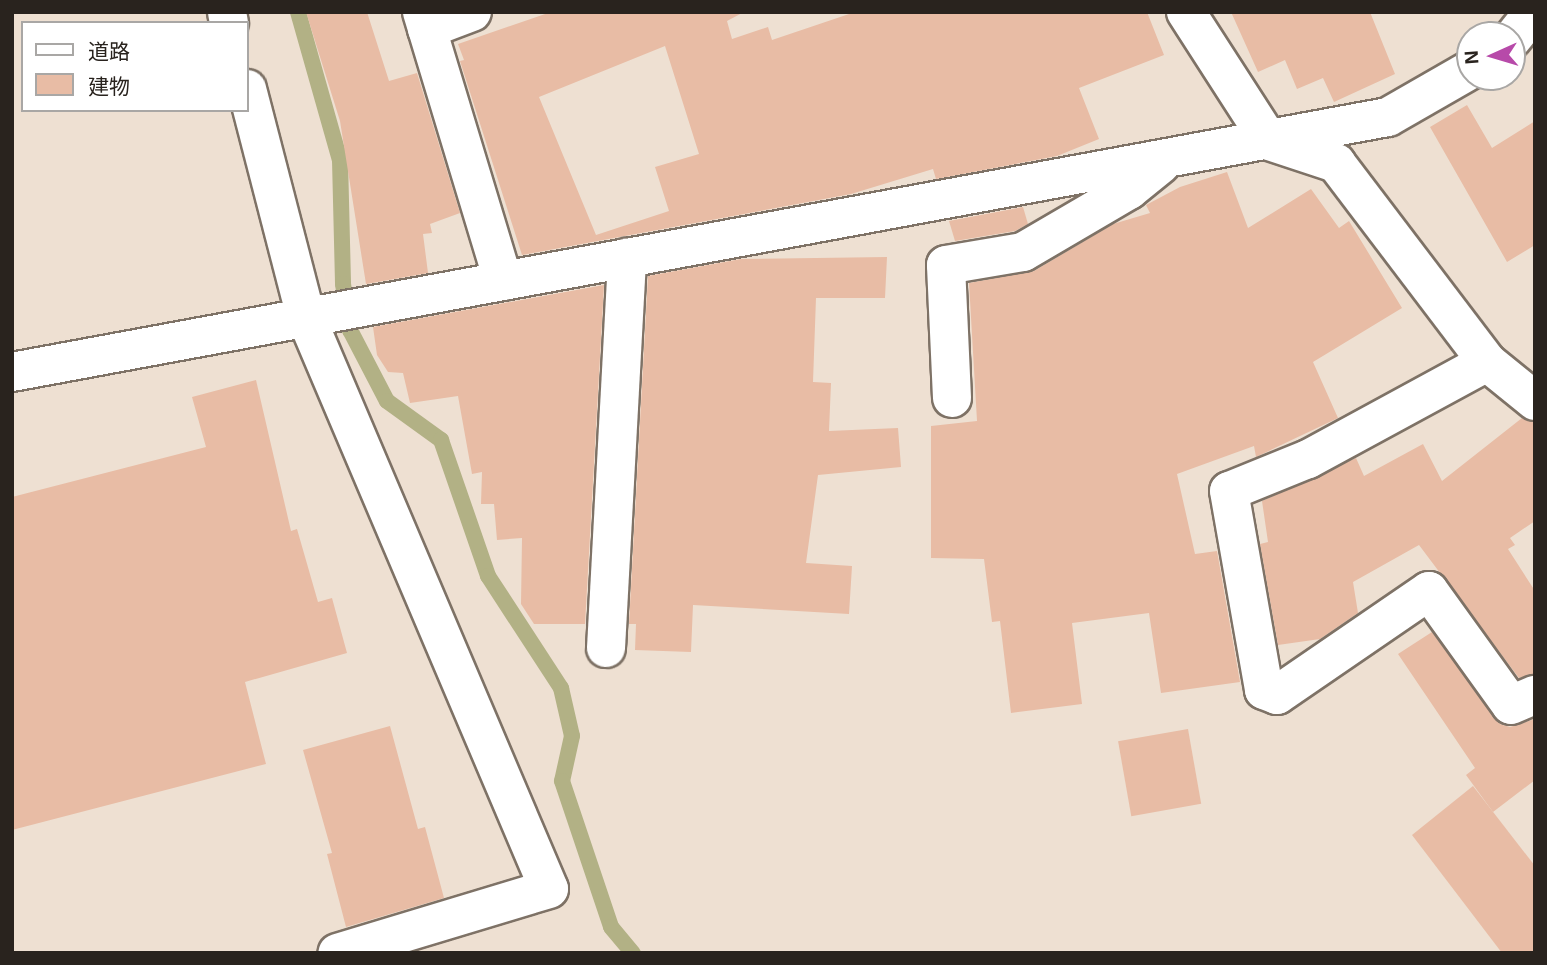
<!DOCTYPE html>
<html>
<head>
<meta charset="utf-8">
<style>
	body { margin:0 }
	#map { position:relative; width:1547px; height:965px; overflow:hidden; background:#eee0d2; font-family:Arial,"Noto Sans JP",sans-serif }
	div>[style] { position:absolute }
	.stream>* { height:16px; margin:-8px; padding:0 8px; transform-origin:8px; border-radius:8px; background:#b2b185 }
	.building>* { inset:0; background:#e8bca5; transform-origin:0 0 }
	.roads { filter:drop-shadow(2px 0 #7e7266) drop-shadow(-2px 0 #7e7266) drop-shadow(0 2px #7e7266) drop-shadow(0 -2px #7e7266) }
	.minor>* { height:38px; margin:-19px; padding:0 19px; transform-origin:19px; border-radius:19px; background:#fff }
	span { translate:-50% -50%; white-space:nowrap; text-align:center; line-height:1.15; -webkit-text-stroke:5px #fff; paint-order:stroke }
	.frame { position:absolute; inset:0; border:14px solid #29231e; pointer-events:none }
	.legend { position:absolute; left:21px; top:21px; width:228px; height:91px; box-sizing:border-box; background:#fff; border:2px solid #a9a7a5; margin:0; padding:9px 12px; list-style:none; font-size:21px; color:#29231e }
	.legend li { display:flex; align-items:center; gap:14px; height:35px }
	.legend b { width:35px; border:2px solid #a9a7a5 }
	.north { position:absolute; left:1456px; top:21px; width:70px; height:70px; box-sizing:border-box; background:#fff; border:2px solid #a9a7a5; border-radius:50%; rotate:266deg; font-size:19px; font-weight:700; line-height:28px; text-align:center; color:#29231e }
	.north::after { content:''; display:block; margin:auto; width:24px; height:32px; background:#b74aa9; clip-path:polygon(50% 0,100% 100%,50% 72%,0 100%) }
</style>
</head>
<body>
<div id="map">
	<div class="stream">
		<i style="left:298px;top:12px;width:154px;rotate:74.2deg"></i>
		<i style="left:340px;top:160px;width:124px;rotate:88.6deg"></i>
		<i style="left:343px;top:284px;width:47px;rotate:81.3deg"></i>
		<i style="left:350px;top:330px;width:80px;rotate:62.5deg"></i>
		<i style="left:387px;top:401px;width:67px;rotate:35.8deg"></i>
		<i style="left:441px;top:440px;width:144px;rotate:70.9deg"></i>
		<i style="left:488px;top:576px;width:134px;rotate:56.9deg"></i>
		<i style="left:561px;top:688px;width:49px;rotate:77.1deg"></i>
		<i style="left:572px;top:736px;width:46px;rotate:102.5deg"></i>
		<i style="left:562px;top:781px;width:154px;rotate:71.4deg"></i>
		<i style="left:611px;top:927px;width:34px;rotate:50deg"></i>
	</div>
	<div class="building">
		<i style="clip-path:polygon(306px 12px,367px 12px,389px 81px,417px 73px,460px 213px,430px 224px,432px 233px,423px 234px,428px 273px,366px 284px,340px 121px)"></i>
		<i style="clip-path:polygon(evenodd,551px 12px,744px 12px,727px 21px,732px 39px,768px 27px,772px 40px,855px 12px,1147px 12px,1164px 55px,1079px 88px,1099px 139px,1057px 156px,936px 179px,933px 169px,851px 194px,522px 255px,460px 61px,464px 60px,458px 44px,551px 12px,665px 46px,699px 154px,655px 167px,669px 211px,596px 235px,539px 97px,665px 46px)"></i>
		<i style="clip-path:polygon(1231px 12px,1370px 12px,1395px 74px,1334px 102px,1323px 78px,1297px 89px,1285px 60px,1258px 72px)"></i>
		<i style="clip-path:polygon(1467px 105px,1492px 148px,1535px 121px,1535px 245px,1507px 262px,1430px 127px)"></i>
		<i style="clip-path:polygon(1227px 172px,1248px 228px,1311px 189px,1339px 228px,1349px 221px,1402px 308px,1313px 362px,1338px 418px,1256px 457px,1254px 446px,1177px 474px,1195px 554px,1217px 551px,1240px 682px,1161px 693px,1149px 613px,1072px 623px,1082px 704px,1011px 713px,1000px 621px,992px 622px,984px 559px,931px 558px,931px 426px,977px 421px,969px 283px,1034px 271px,1113px 224px,1150px 213px,1146px 205px,1180px 187px)"></i>
		<i style="clip-path:polygon(1023px 207px,1028px 224px,1015px 231px,955px 241px,949px 221px)"></i>
		<i style="clip-path:polygon(887px 257px,885px 298px,816px 298px,813px 382px,831px 383px,829px 431px,898px 428px,901px 467px,818px 475px,806px 563px,852px 566px,849px 614px,693px 605px,691px 652px,635px 650px,636px 624px,629px 624px,648px 276px,741px 259px)"></i>
		<i style="clip-path:polygon(604px 285px,585px 624px,534px 624px,521px 604px,522px 538px,497px 540px,494px 504px,481px 504px,482px 472px,472px 474px,458px 396px,410px 403px,403px 373px,388px 372px,377px 355px,373px 327px)"></i>
		<i style="clip-path:polygon(256px 380px,291px 531px,297px 529px,318px 602px,332px 598px,347px 653px,245px 682px,266px 764px,12px 830px,12px 497px,206px 447px,192px 397px)"></i>
		<i style="clip-path:polygon(1522px 418px,1535px 422px,1535px 521px,1510px 538px,1515px 545px,1508px 549px,1535px 591px,1535px 674px,1519px 678px,1419px 545px,1353px 582px,1358px 613px,1320px 639px,1278px 645px,1260px 544px,1268px 542px,1262px 501px,1356px 458px,1364px 476px,1423px 444px,1442px 481px)"></i>
		<i style="clip-path:polygon(1432px 632px,1500px 724px,1510px 727px,1535px 719px,1535px 780px,1493px 812px,1466px 775px,1475px 768px,1398px 654px)"></i>
		<i style="clip-path:polygon(390px 726px,418px 829px,425px 827px,444px 898px,346px 927px,327px 854px,332px 853px,303px 750px)"></i>
		<i style="left:1188px;top:729px;width:76px;height:71px;rotate:80deg"></i>
		<i style="clip-path:polygon(1473px 786px,1535px 866px,1535px 953px,1502px 953px,1412px 835px)"></i>
	</div>
	<div class="roads">
		<div class="minor">
			<i style="left:227px;top:12px;width:11px;rotate:80deg"></i>
			<i style="left:422px;top:12px;width:281px;rotate:73.2deg"></i>
			<i style="left:1186px;top:12px;width:153px;rotate:57.2deg"></i>
			<i style="left:1269px;top:141px;width:71px;rotate:18.2deg"></i>
			<i style="left:1336px;top:163px;width:250px;rotate:52.8deg"></i>
			<i style="left:1487px;top:362px;width:62px;rotate:39.1deg"></i>
			<i style="left:427px;top:29px;width:48px;rotate:-20.7deg"></i>
			<i style="left:1512px;top:39px;width:35px;rotate:-51deg"></i>
			<i style="left:247px;top:89px;width:236px;rotate:75.5deg"></i>
			<i style="left:306px;top:317px;width:621px;rotate:66.98deg"></i>
			<i style="left:549px;top:889px;width:221px;rotate:163.2deg"></i>
			<i style="left:1487px;top:362px;width:204px;rotate:151.5deg"></i>
			<i style="left:1308px;top:459px;width:85px;rotate:157.9deg"></i>
			<i style="left:1229px;top:491px;width:202px;rotate:80deg"></i>
			<i style="left:1264px;top:690px;width:14px;rotate:21deg"></i>
			<i style="left:1277px;top:695px;width:184px;rotate:-34.4deg"></i>
			<i style="left:1429px;top:591px;width:140px;rotate:54.3deg"></i>
			<i style="left:1511px;top:705px;width:26px;rotate:-23deg"></i>
			<i style="left:12px;top:372px;width:1399px;rotate:-10.5deg"></i>
			<i style="left:1388px;top:117px;width:95px;rotate:-29.8deg"></i>
			<i style="left:952px;top:398px;width:133px;rotate:-92.6deg"></i>
			<i style="left:946px;top:265px;width:78px;rotate:-9.6deg"></i>
			<i style="left:1023px;top:252px;width:123px;rotate:-30.3deg"></i>
			<i style="left:1129px;top:190px;width:41px;rotate:-39.1deg"></i>
			<i style="left:606px;top:648px;width:391px;rotate:-86.9deg"></i>
		</div>
	</div>
	<div class="frame"></div>
	<ul class="legend">
	<li><b style="height:9px;background:#fff"></b>道路</li>
	<li><b style="height:19px;background:#e8bca5"></b>建物</li>
	</ul>
	<div class="north">N</div>
</div>
</body>
</html>
